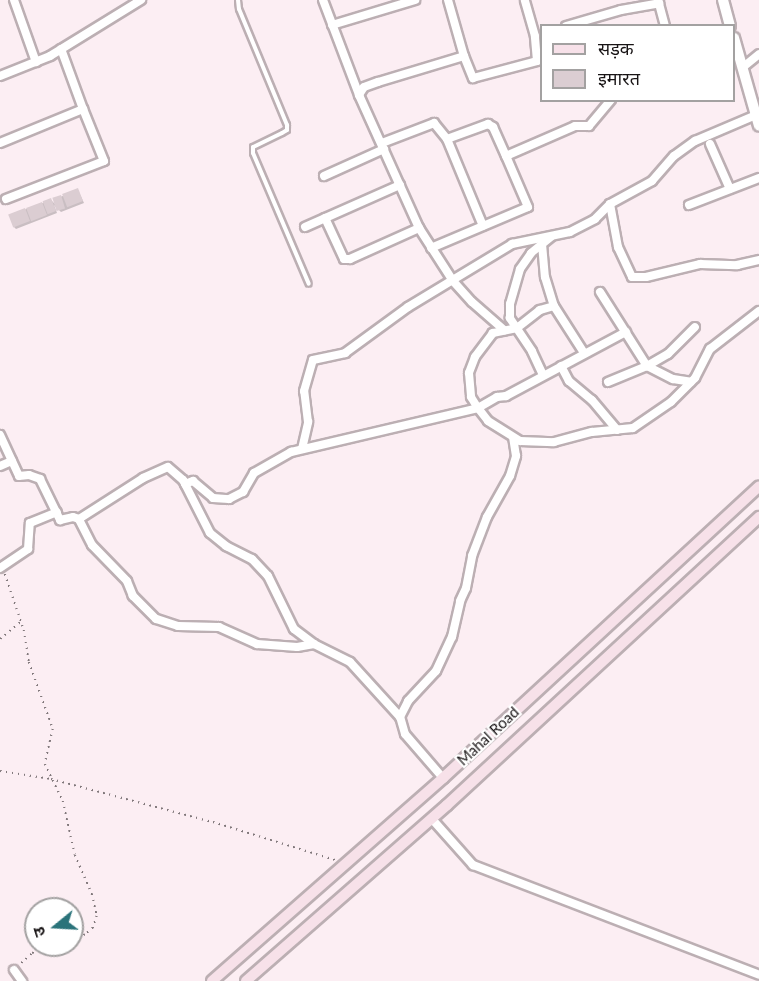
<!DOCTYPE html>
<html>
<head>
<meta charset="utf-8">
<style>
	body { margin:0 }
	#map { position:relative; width:759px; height:981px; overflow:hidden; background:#fceef3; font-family:Lato,"Noto Sans Devanagari",sans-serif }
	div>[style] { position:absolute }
	.shadow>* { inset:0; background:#0003 }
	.building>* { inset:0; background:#dbcdd2; transform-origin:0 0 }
	.path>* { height:1.5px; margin-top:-0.75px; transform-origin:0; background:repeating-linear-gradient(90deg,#81787b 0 1.5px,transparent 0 6px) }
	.roads { filter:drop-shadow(2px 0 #bcafb3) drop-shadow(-2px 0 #bcafb3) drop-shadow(0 2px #bcafb3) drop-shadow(0 -2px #bcafb3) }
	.service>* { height:4px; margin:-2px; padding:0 2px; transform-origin:2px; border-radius:2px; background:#fff }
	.minor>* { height:8px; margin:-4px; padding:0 4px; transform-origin:4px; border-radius:4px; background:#fff }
	.tertiary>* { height:10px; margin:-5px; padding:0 5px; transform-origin:5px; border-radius:5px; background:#fff }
	.secondary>* { height:10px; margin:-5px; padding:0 5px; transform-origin:5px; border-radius:5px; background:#f7e1e9 }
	span { translate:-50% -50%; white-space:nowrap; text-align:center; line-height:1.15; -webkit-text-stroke:4.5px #fff; paint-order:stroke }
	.street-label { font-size:15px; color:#181415 }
	.legend { position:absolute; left:540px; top:24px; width:195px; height:78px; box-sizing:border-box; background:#fff; border:2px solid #a3a1a1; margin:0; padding:8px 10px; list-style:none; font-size:18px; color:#181415 }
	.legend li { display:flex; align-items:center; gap:12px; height:30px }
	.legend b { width:30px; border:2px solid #a3a1a1 }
	.north { position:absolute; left:24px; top:897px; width:60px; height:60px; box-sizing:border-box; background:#fff; border:2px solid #a3a1a1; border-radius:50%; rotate:252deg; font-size:16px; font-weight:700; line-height:24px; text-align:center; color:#181415 }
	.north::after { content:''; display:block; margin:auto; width:21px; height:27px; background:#2a737a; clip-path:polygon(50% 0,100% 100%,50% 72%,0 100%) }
</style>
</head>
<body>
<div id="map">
	<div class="shadow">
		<i style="clip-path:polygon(78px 190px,84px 203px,61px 212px,54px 205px,57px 213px,16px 229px,14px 227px,10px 215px,51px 200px,58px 207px,55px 199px)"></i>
	</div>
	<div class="building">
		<i style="left:78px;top:188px;width:14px;height:17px;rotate:69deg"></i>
		<i style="left:61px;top:195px;width:14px;height:9px;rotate:73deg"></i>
		<i style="left:51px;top:198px;width:14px;height:9px;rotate:69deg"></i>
		<i style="left:42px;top:202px;width:14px;height:17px;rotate:69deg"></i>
		<i style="left:25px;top:208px;width:14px;height:18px;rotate:69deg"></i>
	</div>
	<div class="path">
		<i style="left:5px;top:574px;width:59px;rotate:71.3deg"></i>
		<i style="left:24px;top:630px;width:32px;rotate:81deg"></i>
		<i style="left:29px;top:662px;width:71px;rotate:70.3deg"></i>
		<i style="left:53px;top:729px;width:36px;rotate:103deg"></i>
		<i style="left:45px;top:764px;width:41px;rotate:64.1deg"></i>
		<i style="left:63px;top:801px;width:55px;rotate:77.5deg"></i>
		<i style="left:75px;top:855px;width:43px;rotate:66.4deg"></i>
		<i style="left:92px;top:894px;width:23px;rotate:77deg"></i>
		<i style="left:97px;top:916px;width:13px;rotate:108deg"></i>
		<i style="left:93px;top:928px;width:11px;rotate:139deg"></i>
		<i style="left:85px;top:935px;width:14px;rotate:163deg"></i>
		<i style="left:0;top:639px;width:26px;rotate:-40deg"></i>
		<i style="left:0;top:771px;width:52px;rotate:8.9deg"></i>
		<i style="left:51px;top:779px;width:168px;rotate:14.9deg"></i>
		<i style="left:213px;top:822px;width:128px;rotate:17.3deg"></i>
		<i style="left:21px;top:963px;width:15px;rotate:-42deg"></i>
		<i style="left:32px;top:953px;width:22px;rotate:-21deg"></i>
	</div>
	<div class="roads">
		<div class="service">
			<i style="left:238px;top:0;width:9px;rotate:84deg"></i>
			<i style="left:239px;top:9px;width:126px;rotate:67.5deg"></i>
			<i style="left:287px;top:125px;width:5px;rotate:90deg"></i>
			<i style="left:287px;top:130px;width:6px;rotate:149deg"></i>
			<i style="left:282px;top:133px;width:32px;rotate:154deg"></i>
			<i style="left:253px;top:147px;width:6px;rotate:90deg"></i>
			<i style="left:253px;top:153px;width:142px;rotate:66.9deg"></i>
		</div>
		<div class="minor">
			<i style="left:14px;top:0;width:66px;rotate:70.5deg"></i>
			<i style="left:323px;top:0;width:102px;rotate:69.2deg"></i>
			<i style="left:359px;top:95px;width:146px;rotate:65.7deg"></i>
			<i style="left:419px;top:228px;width:63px;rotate:57.3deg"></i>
			<i style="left:453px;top:281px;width:28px;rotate:48deg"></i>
			<i style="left:472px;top:302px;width:43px;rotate:41.2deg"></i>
			<i style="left:448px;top:0;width:58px;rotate:74.1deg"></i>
			<i style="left:464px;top:56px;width:24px;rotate:68deg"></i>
			<i style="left:473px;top:78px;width:66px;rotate:-14.9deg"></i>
			<i style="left:537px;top:61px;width:25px;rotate:-95deg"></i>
			<i style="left:535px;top:36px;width:37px;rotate:-106deg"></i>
			<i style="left:658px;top:0;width:27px;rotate:75deg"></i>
			<i style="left:332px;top:25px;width:87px;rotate:-16.8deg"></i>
			<i style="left:566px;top:26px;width:57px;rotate:-16.2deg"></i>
			<i style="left:621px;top:10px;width:39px;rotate:-10deg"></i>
			<i style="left:742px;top:68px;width:22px;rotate:-39deg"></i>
			<i style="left:0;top:76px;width:54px;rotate:-21.8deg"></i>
			<i style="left:50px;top:56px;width:107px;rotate:-31.6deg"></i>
			<i style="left:359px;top:95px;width:9px;rotate:-58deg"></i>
			<i style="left:364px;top:87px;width:15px;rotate:-20deg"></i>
			<i style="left:378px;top:82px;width:90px;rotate:-16.8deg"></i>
			<i style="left:447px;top:139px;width:94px;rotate:67.5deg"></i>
			<i style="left:0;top:143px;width:90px;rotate:-22.3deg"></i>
			<i style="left:83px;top:109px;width:64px;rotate:-110.1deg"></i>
			<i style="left:382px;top:143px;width:56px;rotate:-21deg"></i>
			<i style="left:434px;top:123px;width:21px;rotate:51deg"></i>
			<i style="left:447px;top:139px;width:44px;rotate:-20.1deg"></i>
			<i style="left:488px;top:124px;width:6px;rotate:31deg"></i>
			<i style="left:493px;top:127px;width:32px;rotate:66deg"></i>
			<i style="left:506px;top:156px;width:75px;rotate:-23.5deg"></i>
			<i style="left:575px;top:126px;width:14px"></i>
			<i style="left:589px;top:126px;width:34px;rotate:-50deg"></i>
			<i style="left:710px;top:144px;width:49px;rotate:66deg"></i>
			<i style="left:324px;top:176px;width:66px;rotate:-24.2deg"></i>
			<i style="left:6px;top:199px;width:105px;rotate:-21.2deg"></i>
			<i style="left:104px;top:161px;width:56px;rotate:-112deg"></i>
			<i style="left:610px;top:204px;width:44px;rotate:79.5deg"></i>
			<i style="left:618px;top:247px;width:33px;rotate:65deg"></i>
			<i style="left:632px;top:277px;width:14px"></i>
			<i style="left:646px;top:277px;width:56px;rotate:-13.5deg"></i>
			<i style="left:700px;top:264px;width:37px;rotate:2deg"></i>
			<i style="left:737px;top:265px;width:23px;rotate:-13deg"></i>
			<i style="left:689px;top:205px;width:75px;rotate:-21.1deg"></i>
			<i style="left:325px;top:218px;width:45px;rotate:65.1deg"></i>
			<i style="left:344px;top:259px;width:6px"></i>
			<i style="left:350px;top:259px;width:76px;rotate:-24.2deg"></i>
			<i style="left:305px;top:227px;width:104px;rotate:-23.9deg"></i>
			<i style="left:542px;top:244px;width:33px;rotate:85deg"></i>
			<i style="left:545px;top:277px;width:30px;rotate:73deg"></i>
			<i style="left:554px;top:306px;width:56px;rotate:57.4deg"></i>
			<i style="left:431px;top:248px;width:105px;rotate:-22.9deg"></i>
			<i style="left:528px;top:207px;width:56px;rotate:-113.3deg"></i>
			<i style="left:600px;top:292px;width:88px;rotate:57.6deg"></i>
			<i style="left:647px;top:366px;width:24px;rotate:-30deg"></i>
			<i style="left:668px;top:354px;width:38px;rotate:-45deg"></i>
			<i style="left:554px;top:306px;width:15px;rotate:164deg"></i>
			<i style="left:540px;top:310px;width:29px;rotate:142deg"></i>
			<i style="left:517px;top:328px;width:25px;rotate:168deg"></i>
			<i style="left:493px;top:333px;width:30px;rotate:127deg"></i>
			<i style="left:475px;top:357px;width:17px;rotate:111deg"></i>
			<i style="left:469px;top:373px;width:24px;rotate:85deg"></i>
			<i style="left:471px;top:397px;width:13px;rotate:58deg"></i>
			<i style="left:478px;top:408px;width:16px;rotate:52deg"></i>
			<i style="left:488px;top:421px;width:38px;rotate:32deg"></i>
			<i style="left:520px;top:441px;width:34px;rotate:2deg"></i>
			<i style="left:554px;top:442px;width:39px;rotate:-15deg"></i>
			<i style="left:592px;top:432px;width:41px;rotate:-5.6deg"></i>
			<i style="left:633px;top:428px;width:46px;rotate:-34.4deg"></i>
			<i style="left:671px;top:402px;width:34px;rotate:-45deg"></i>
			<i style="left:695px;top:378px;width:33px;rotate:-63deg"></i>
			<i style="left:710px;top:349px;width:62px;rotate:-37.8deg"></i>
			<i style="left:561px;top:366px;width:17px;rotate:62deg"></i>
			<i style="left:569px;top:381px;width:30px;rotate:40deg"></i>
			<i style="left:592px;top:400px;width:39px;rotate:50deg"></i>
			<i style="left:543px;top:375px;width:26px;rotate:-115deg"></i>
			<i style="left:532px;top:351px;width:40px;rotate:-124deg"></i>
			<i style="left:510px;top:318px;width:14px;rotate:-90deg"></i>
			<i style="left:510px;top:304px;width:36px;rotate:-74deg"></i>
			<i style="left:520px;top:269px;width:19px;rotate:-55deg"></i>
			<i style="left:531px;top:253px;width:26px;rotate:-39deg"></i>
			<i style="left:608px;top:382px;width:42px;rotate:-22.3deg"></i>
			<i style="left:647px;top:366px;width:29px;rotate:27deg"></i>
			<i style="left:673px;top:379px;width:18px;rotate:9deg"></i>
			<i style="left:0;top:435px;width:45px;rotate:65.1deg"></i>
			<i style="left:19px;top:476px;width:10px;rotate:-6deg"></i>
			<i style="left:29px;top:475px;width:12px;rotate:20deg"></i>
			<i style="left:40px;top:479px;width:46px;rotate:64deg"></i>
			<i style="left:60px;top:520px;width:13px;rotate:-13deg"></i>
			<i style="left:73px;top:517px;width:6px;rotate:18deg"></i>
			<i style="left:302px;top:449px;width:28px;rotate:-77deg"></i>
			<i style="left:308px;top:422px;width:31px;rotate:-97deg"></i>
			<i style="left:304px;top:391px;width:32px;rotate:-74deg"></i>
			<i style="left:313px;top:360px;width:33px;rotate:-12deg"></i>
			<i style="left:345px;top:353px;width:78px;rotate:-36.1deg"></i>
			<i style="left:408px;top:307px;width:122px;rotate:-31.2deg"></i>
			<i style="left:512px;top:244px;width:59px;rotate:-11.7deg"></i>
			<i style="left:570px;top:232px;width:28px;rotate:-27deg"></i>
			<i style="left:595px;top:219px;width:21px;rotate:-45deg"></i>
			<i style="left:610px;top:204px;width:48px;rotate:-28.7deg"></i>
			<i style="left:652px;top:181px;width:33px;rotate:-49deg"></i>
			<i style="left:674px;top:156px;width:26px;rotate:-36deg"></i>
			<i style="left:695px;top:141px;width:66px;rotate:-23.1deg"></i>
			<i style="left:0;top:466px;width:13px;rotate:-23deg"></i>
			<i style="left:185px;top:484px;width:9px;rotate:-21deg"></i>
			<i style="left:193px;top:481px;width:26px;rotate:40deg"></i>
			<i style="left:213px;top:498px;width:16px;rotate:4deg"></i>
			<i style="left:229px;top:499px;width:16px;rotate:-27deg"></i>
			<i style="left:243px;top:492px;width:22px;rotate:-60deg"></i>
			<i style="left:254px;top:473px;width:43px;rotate:-29.6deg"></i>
			<i style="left:291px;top:452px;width:192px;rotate:-13.2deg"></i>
			<i style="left:478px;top:408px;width:22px;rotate:-30deg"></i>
			<i style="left:497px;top:397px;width:9px;rotate:-6deg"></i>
			<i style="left:506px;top:396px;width:136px;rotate:-28.1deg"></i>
			<i style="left:0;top:568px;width:34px;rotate:-34deg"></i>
			<i style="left:28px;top:549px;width:26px;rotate:-86deg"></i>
			<i style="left:30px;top:523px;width:29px;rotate:-22deg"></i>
			<i style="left:314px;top:644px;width:17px;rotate:170deg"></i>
			<i style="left:297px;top:647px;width:40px;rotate:-175.7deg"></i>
			<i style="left:257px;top:644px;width:42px;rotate:-155.9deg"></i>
			<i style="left:219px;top:627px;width:41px;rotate:-178.6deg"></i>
			<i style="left:178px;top:626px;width:23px;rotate:-162deg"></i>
			<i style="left:156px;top:619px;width:33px;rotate:-135deg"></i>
			<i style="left:133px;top:596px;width:16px;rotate:-112deg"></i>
			<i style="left:127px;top:581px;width:50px;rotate:-134.2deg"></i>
			<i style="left:92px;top:545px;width:29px;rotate:-117deg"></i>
			<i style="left:79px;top:519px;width:76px;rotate:-32.6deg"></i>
			<i style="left:143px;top:478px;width:27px;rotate:-24deg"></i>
			<i style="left:168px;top:467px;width:20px;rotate:41deg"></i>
			<i style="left:183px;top:480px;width:59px;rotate:63deg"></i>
			<i style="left:210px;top:533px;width:21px;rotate:39deg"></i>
			<i style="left:226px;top:546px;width:29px;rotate:27deg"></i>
			<i style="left:252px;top:559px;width:23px;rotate:47deg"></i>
			<i style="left:268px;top:576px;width:59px;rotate:63.9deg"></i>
			<i style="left:294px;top:629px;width:25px;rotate:37deg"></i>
			<i style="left:314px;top:644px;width:40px;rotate:26.6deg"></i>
			<i style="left:350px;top:662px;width:74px;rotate:47.7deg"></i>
			<i style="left:443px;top:778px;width:58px;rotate:-130.8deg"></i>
			<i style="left:405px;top:734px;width:18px;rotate:-106deg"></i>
			<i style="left:400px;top:717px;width:18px;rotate:-63deg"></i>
			<i style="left:408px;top:701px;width:41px;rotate:-47deg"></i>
			<i style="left:436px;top:671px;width:38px;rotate:-65deg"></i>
			<i style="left:452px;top:637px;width:37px;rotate:-77deg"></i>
			<i style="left:460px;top:601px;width:14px;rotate:-65deg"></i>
			<i style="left:466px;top:588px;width:33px;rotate:-79deg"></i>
			<i style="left:472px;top:556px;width:42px;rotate:-69deg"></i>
			<i style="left:487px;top:517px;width:47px;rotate:-60.7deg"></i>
			<i style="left:510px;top:476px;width:21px;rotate:-73deg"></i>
			<i style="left:516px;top:456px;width:18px;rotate:-99deg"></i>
			<i style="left:432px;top:819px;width:62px;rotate:48.3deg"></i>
			<i style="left:473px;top:865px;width:306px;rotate:21deg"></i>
			<i style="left:14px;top:970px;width:14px;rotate:54deg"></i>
		</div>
		<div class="tertiary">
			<i style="left:723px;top:0;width:27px;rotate:75deg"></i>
			<i style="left:734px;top:38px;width:91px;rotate:74.1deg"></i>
		</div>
		<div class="secondary">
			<i style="left:212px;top:981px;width:308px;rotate:-41.3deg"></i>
			<i style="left:443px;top:778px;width:430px;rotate:-42.7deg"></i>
			<i style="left:246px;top:981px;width:267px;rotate:-41.2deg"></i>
			<i style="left:447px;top:805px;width:425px;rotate:-42.7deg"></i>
		</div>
	</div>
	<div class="street-label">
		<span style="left:488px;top:736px;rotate:-43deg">Mahal Road</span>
	</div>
	<ul class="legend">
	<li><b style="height:8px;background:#f7e1e9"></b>सड़क</li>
	<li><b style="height:16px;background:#dbcdd2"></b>इमारत</li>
	</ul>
	<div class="north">उ</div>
</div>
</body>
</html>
